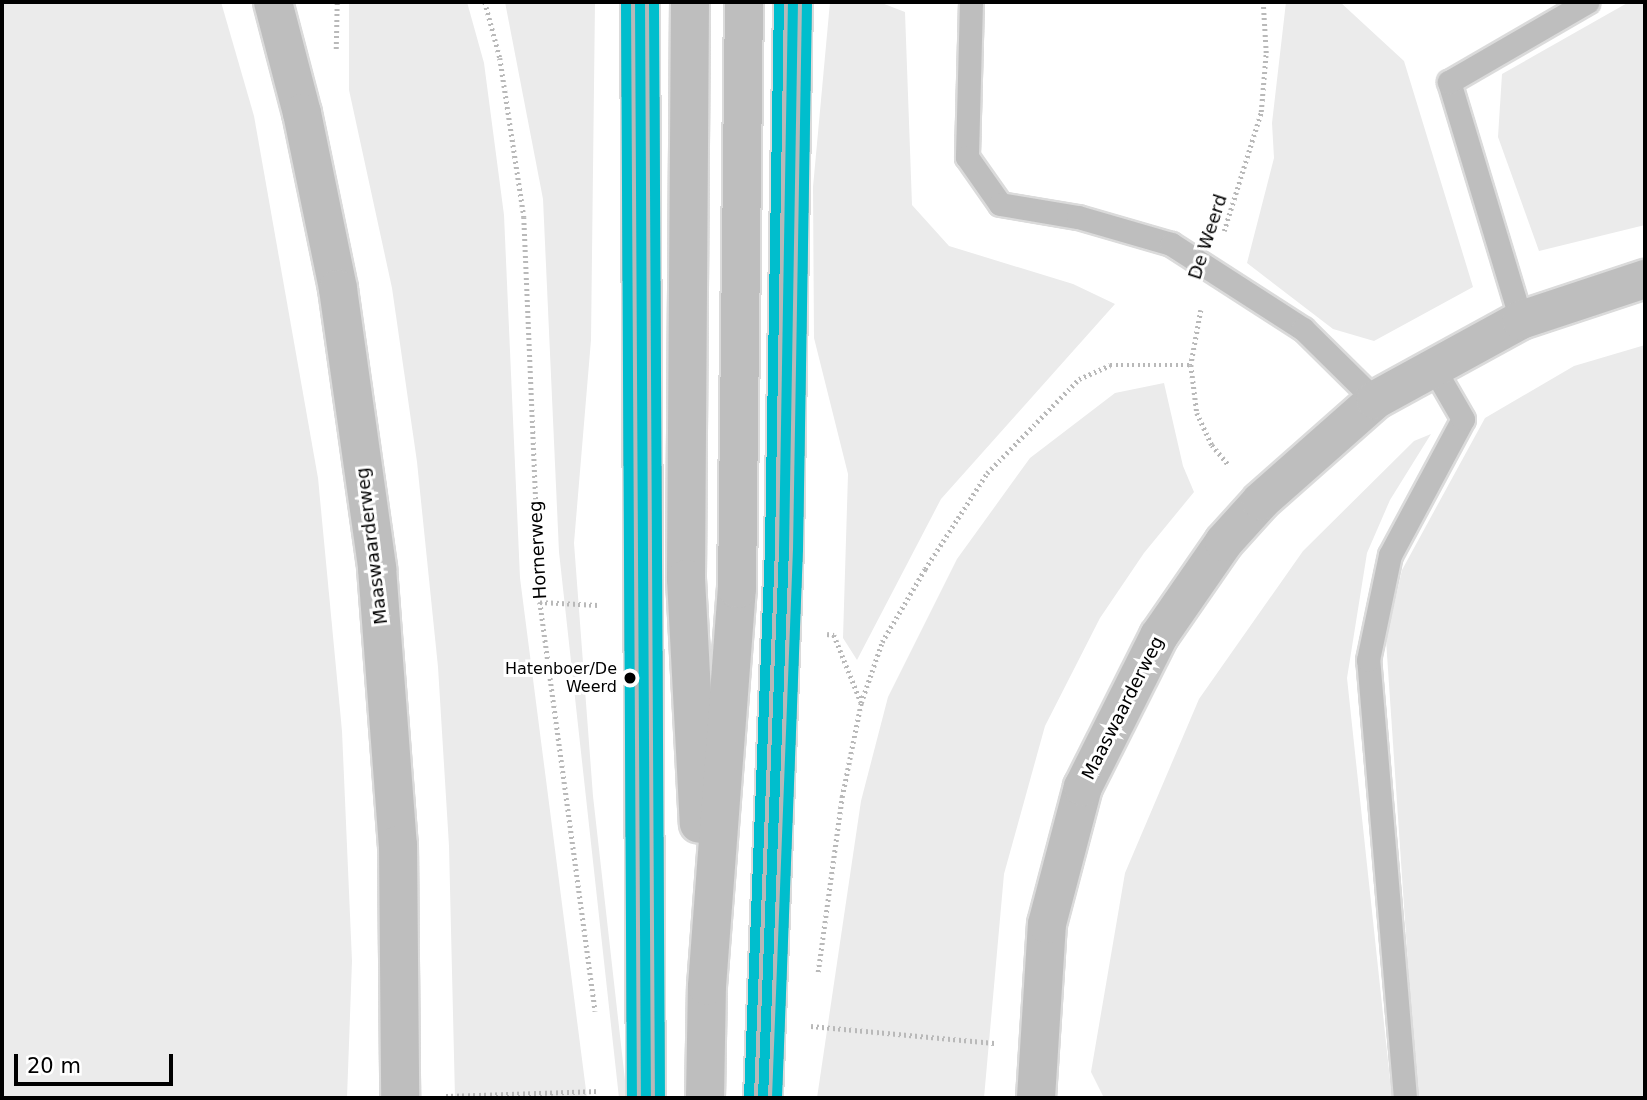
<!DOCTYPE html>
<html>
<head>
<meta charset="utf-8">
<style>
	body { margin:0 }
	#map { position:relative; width:1647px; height:1100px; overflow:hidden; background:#fff; font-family:"DejaVu Sans",sans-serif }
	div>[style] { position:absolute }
	.green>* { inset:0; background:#ebebeb }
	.path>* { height:4.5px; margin-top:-2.25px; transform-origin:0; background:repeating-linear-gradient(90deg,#b9b9b9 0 2px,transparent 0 5.5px) }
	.roads { filter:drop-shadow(2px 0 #dbdbdb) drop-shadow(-2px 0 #dbdbdb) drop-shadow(0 2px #dbdbdb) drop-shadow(0 -2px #dbdbdb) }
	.service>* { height:23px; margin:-11.5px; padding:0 11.5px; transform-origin:11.5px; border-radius:11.5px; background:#bebebe }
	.minor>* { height:38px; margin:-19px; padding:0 19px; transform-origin:19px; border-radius:19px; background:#bebebe }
	.secondary>* { height:38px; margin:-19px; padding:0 19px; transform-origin:19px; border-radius:19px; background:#b8b8b8 }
	.primary>* { height:38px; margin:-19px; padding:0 19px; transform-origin:19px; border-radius:19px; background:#bebebe }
	.bus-1>* { height:10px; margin:-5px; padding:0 5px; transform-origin:5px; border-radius:5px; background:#00becd }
	.bus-2>* { height:10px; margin:-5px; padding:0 5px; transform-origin:5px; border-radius:5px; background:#00becd }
	.bus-3>* { height:10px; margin:-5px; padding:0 5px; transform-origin:5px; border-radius:5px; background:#00becd }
	.dots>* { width:19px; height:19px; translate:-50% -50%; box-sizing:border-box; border:4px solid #fff; border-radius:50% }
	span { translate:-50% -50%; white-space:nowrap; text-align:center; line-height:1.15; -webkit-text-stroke:6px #fff; paint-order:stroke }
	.bus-label { font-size:16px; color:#000 }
	.right { translate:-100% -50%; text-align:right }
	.street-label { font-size:18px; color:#000 }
	.frame { position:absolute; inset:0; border:4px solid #000; pointer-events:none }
	.scale { position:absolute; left:14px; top:1054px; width:159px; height:32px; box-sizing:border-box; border:4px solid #000; border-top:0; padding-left:9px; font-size:21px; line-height:24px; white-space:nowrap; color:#000; -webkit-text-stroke:5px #fff; paint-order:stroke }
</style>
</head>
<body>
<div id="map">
	<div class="green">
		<i style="clip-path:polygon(2px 2px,221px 2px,254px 116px,318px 478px,342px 731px,352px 961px,347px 1098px,2px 1098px)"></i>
		<i style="clip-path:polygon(349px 2px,467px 2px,484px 63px,504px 215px,520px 578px,587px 1098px,455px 1098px,449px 846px,438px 667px,417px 462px,392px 288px,349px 90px)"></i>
		<i style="clip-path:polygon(505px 2px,595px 2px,591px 340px,574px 543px,593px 796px,627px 1098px,619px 1098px,559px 552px,543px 199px)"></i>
		<i style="clip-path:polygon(830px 2px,879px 2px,905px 12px,912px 205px,949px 246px,1073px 284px,1115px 304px,941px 499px,857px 660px,843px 638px,848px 474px,814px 338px,813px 187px)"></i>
		<i style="clip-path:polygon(1286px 2px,1340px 2px,1404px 61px,1473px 287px,1374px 341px,1333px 329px,1247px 263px,1274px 158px,1272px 123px)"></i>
		<i style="clip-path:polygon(1629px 2px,1645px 2px,1645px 225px,1539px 251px,1498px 137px,1502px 74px)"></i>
		<i style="clip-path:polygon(1645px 345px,1645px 1098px,1417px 1098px,1386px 640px,1402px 570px,1485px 418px,1574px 366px)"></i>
		<i style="clip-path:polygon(1164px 383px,1183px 466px,1194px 492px,1144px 553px,1100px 618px,1045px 726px,1004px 874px,984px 1098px,817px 1098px,861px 801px,888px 697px,957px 559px,1030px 458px,1115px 393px)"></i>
		<i style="clip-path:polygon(1431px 434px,1390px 500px,1367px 553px,1347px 678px,1392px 1098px,1104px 1098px,1091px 1072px,1125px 873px,1199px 699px,1303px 551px,1414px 441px)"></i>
	</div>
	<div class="path">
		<i style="left:485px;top:2px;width:58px;rotate:75deg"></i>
		<i style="left:500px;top:58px;width:161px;rotate:81.4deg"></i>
		<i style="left:524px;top:217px;width:385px;rotate:87.6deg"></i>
		<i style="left:540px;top:602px;width:413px;rotate:82.3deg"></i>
		<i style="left:336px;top:49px;width:47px;rotate:-88.8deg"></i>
		<i style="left:1224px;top:231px;width:125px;rotate:-72.7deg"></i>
		<i style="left:1261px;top:112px;width:59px;rotate:-85.2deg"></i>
		<i style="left:1266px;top:53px;width:51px;rotate:-93.4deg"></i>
		<i style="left:1201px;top:310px;width:56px;rotate:100.3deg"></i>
		<i style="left:1191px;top:365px;width:48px;rotate:82.9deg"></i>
		<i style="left:1197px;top:413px;width:35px;rotate:65deg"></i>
		<i style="left:1212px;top:445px;width:26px;rotate:50deg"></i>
		<i style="left:540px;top:602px;width:58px;rotate:3deg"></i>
		<i style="left:827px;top:634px;width:7px;rotate:8deg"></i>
		<i style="left:834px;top:635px;width:72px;rotate:68.1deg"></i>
		<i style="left:818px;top:972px;width:177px;rotate:-82.2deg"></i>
		<i style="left:842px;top:797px;width:96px;rotate:-78.6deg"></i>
		<i style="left:861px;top:703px;width:65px;rotate:-71deg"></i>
		<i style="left:882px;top:642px;width:85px;rotate:-59.5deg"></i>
		<i style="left:925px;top:569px;width:114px;rotate:-57.1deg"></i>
		<i style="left:987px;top:473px;width:132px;rotate:-45.6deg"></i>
		<i style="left:1079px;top:379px;width:34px;rotate:-24deg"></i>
		<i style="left:1110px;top:365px;width:81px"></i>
		<i style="left:811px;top:1026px;width:184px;rotate:5.3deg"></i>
		<i style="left:446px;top:1096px;width:153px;rotate:-1.9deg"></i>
	</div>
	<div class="roads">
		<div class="service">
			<i style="left:971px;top:2px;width:155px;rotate:91.5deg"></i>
			<i style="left:967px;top:157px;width:57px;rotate:54.9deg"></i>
			<i style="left:1000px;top:204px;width:79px;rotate:9.5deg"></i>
			<i style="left:1078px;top:217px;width:97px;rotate:16.2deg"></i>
			<i style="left:1171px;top:244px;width:157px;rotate:32.8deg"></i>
			<i style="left:1303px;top:329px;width:101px;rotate:44.6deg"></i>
			<i style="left:1521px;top:320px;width:249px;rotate:-106.8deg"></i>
			<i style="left:1449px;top:82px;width:160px;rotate:-30.1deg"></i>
			<i style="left:1405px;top:1098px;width:440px;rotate:-94.8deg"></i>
			<i style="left:1368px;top:660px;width:107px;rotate:-78.2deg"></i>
			<i style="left:1390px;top:555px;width:154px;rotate:-61.8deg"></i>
			<i style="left:1463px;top:419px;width:60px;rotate:-120deg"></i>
		</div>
		<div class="minor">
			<i style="left:273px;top:2px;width:115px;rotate:75.4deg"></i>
			<i style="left:302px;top:113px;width:180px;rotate:78.4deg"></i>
			<i style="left:338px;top:289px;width:282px;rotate:82deg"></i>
			<i style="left:377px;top:568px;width:278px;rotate:85.7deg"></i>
			<i style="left:398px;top:845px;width:253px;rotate:89.5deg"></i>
			<i style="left:1036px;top:1098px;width:174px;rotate:-86.4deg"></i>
			<i style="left:1047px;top:924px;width:142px;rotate:-75.3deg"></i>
			<i style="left:1083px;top:787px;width:169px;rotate:-63.3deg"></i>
			<i style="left:1159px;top:636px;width:114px;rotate:-55.3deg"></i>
			<i style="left:1224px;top:542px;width:55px;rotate:-47.9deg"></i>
			<i style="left:1261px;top:501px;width:152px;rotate:-41.5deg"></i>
			<i style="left:1375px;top:400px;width:166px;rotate:-28.7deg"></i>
			<i style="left:1521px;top:320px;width:131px;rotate:-18.3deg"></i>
		</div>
		<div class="secondary">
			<i style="left:640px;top:2px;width:1096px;rotate:89.69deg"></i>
			<i style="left:763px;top:1098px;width:549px;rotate:-87.81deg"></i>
			<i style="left:784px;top:549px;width:547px;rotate:-89.06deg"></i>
		</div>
		<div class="primary">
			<i style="left:690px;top:2px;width:577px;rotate:90.4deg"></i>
			<i style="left:686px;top:579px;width:245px;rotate:87deg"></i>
			<i style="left:705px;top:1098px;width:112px;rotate:-89deg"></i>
			<i style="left:707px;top:986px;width:398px;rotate:-85.7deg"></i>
			<i style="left:737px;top:589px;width:587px;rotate:-89.32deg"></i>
		</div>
	</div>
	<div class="bus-1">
		<i style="left:640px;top:2px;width:1096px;rotate:89.69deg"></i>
		<i style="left:763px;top:1098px;width:549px;rotate:-87.81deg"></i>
		<i style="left:784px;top:549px;width:547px;rotate:-89.06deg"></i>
	</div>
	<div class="bus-2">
		<i style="left:626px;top:2px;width:1096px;rotate:89.69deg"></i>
		<i style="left:777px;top:1098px;width:548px;rotate:-87.81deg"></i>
		<i style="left:798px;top:550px;width:548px;rotate:-89.06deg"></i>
	</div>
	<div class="bus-3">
		<i style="left:654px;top:2px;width:1096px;rotate:89.69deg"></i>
		<i style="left:749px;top:1097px;width:548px;rotate:-87.81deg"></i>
		<i style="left:770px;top:549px;width:547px;rotate:-89.06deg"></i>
	</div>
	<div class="dots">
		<i style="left:630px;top:678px;background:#000"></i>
	</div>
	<div class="bus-label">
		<span class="right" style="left:617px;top:678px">Hatenboer/De<br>Weerd</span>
	</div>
	<div class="street-label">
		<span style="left:1208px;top:237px;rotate:-72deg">De Weerd</span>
		<span style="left:372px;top:546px;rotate:-97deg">Maaswaarderweg</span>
		<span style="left:538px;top:550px;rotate:-93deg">Hornerweg</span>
		<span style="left:1123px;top:708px;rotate:-63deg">Maaswaarderweg</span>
	</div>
	<div class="frame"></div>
	<div class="scale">20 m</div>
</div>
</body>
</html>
